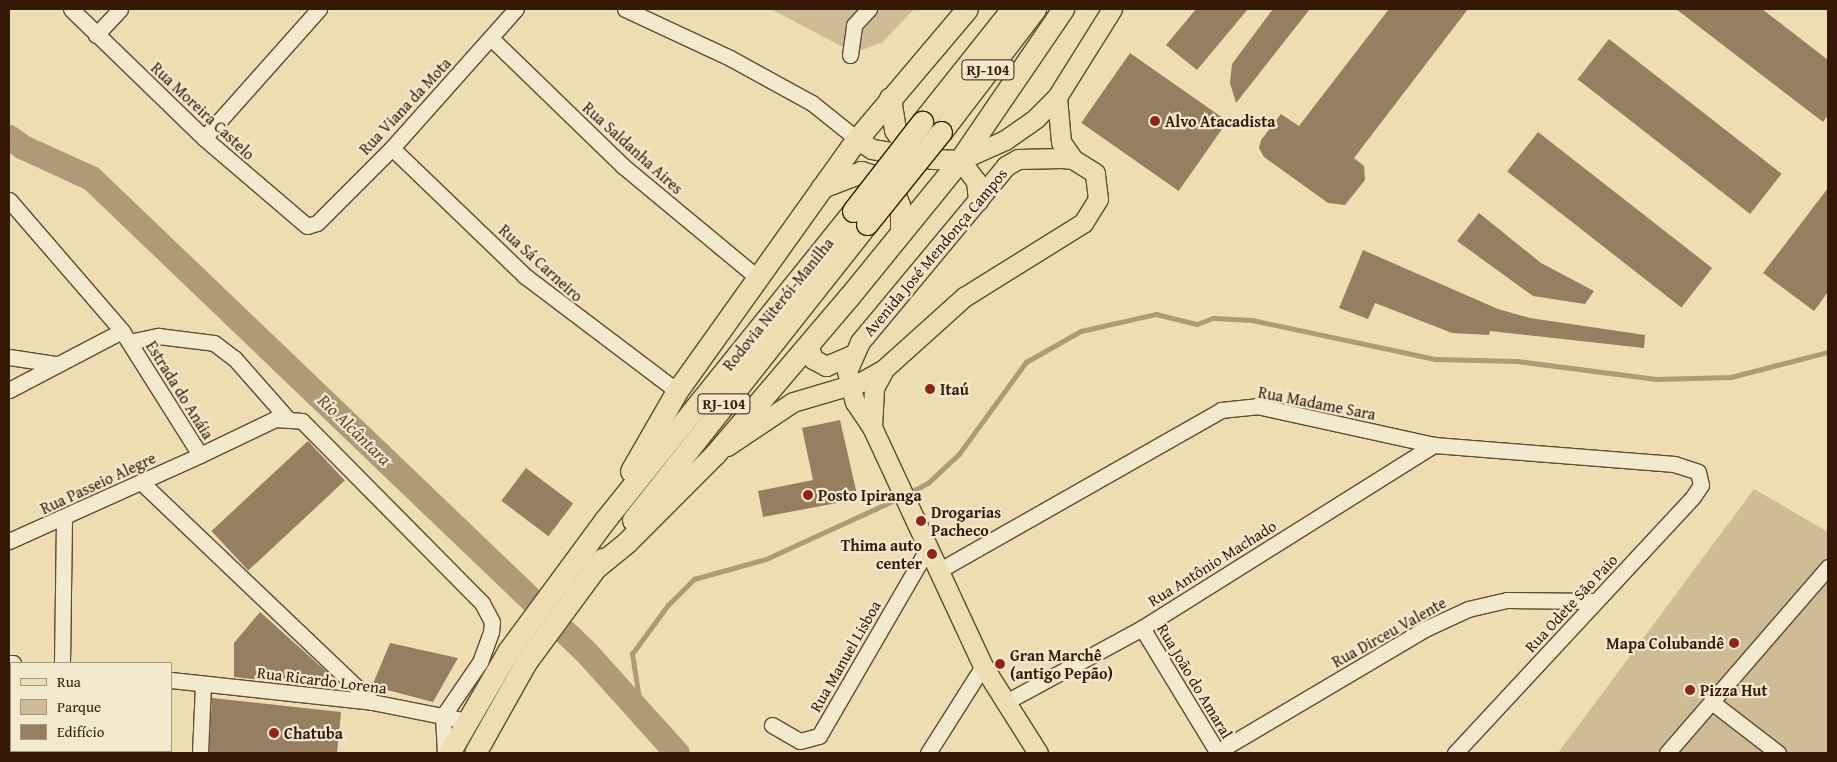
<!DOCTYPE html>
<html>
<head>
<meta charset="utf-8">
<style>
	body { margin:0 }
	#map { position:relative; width:1837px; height:762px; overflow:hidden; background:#edddb3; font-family:"Gentium Book Plus",serif }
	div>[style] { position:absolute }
	.green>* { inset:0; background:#cebc96 }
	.stream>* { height:4.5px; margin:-2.25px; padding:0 2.25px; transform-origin:2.25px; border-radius:2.25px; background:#ae9a78 }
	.river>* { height:25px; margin:-12.5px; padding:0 12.5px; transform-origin:12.5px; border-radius:12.5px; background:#ae9a78 }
	.building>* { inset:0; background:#957f60; transform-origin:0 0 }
	.roads { filter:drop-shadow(1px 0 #634a31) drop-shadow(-1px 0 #634a31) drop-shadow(0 1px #634a31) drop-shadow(0 -1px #634a31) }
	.minor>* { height:15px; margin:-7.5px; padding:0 7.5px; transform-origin:7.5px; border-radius:7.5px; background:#f3e9ce }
	.major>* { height:19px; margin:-9.5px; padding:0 9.5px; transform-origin:9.5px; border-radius:9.5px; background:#edddb3 }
	.highway>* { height:21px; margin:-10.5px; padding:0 10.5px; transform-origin:10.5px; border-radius:10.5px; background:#edddb3 }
	.bridges { filter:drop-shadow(1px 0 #351906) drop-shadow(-1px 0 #351906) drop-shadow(0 1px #351906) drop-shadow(0 -1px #351906) }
	.highway-bridge>* { height:21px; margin:-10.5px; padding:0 10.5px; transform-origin:10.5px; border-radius:10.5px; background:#edddb3 }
	.dots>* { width:14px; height:14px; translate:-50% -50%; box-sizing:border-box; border:2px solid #f3e9ce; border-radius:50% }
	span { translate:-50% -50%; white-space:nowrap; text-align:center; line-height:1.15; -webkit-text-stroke:4.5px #f3e9ce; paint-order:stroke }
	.shield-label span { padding:1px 4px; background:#f3e9ce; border:1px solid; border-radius:4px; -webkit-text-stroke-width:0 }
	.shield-label { font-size:15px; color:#351906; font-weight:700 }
	.street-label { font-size:16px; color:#351906 }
	.poi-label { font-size:16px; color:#351906; font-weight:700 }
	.left { translate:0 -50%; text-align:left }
	.right { translate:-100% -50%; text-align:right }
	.water-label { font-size:18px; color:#654d34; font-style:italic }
	.frame { position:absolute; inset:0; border:10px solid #351906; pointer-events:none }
	.legend { position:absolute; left:10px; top:662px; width:162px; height:90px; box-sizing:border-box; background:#f3e9ce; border:1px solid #a7967e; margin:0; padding:6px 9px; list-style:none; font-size:15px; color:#351906 }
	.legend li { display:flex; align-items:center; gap:10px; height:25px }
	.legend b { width:25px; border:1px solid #a7967e }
</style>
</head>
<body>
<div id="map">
	<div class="green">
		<i style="clip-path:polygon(771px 9px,914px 9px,883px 42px,854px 53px)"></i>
		<i style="clip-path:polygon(1754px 489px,1828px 532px,1828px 753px,1558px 753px)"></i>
	</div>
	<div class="stream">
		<i style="left:909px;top:493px;width:21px;rotate:-28deg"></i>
		<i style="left:928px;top:483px;width:42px;rotate:-43.1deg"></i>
		<i style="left:959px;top:454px;width:114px;rotate:-53.9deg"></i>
		<i style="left:1026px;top:362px;width:63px;rotate:-29.4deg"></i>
		<i style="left:1081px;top:331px;width:77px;rotate:-12.8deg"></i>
		<i style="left:1156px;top:314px;width:42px;rotate:13.7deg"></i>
		<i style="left:1197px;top:324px;width:17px;rotate:-21deg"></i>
		<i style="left:1213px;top:318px;width:39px;rotate:3deg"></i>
		<i style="left:1252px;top:320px;width:188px;rotate:12deg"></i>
		<i style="left:1436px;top:359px;width:81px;rotate:1.4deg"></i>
		<i style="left:1517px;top:361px;width:140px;rotate:7.4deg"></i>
		<i style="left:1656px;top:379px;width:75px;rotate:-1.5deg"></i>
		<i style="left:1731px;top:377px;width:100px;rotate:-14.5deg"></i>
		<i style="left:641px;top:712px;width:59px;rotate:-98.8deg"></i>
		<i style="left:632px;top:654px;width:61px;rotate:-53.7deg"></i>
		<i style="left:668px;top:605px;width:37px;rotate:-45deg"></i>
		<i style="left:694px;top:579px;width:75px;rotate:-15.5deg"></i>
		<i style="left:766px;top:559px;width:146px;rotate:-24.6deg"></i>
	</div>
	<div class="river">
		<i style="left:9px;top:137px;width:17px;rotate:36deg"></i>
		<i style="left:23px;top:147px;width:75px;rotate:24.5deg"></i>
		<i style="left:91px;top:178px;width:685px;rotate:43.76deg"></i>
		<i style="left:586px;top:652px;width:136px;rotate:48deg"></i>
	</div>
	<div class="building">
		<i style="clip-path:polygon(1196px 9px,1248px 9px,1197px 70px,1166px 45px)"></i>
		<i style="clip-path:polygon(1273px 9px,1310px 9px,1236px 103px,1230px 83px,1232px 64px)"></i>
		<i style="clip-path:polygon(1389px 9px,1468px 9px,1354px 158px,1364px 166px,1365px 180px,1345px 205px,1328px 203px,1264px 157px,1259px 148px,1261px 140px,1281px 114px,1299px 126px)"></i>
		<i style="clip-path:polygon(1676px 9px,1762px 9px,1828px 60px,1828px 115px,1823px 122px)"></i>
		<i style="left:1609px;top:39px;width:219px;height:51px;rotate:38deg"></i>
		<i style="left:1130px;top:53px;width:119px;height:85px;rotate:35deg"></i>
		<i style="left:1538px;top:132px;width:221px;height:50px;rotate:38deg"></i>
		<i style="clip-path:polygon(1828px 188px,1828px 292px,1814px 311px,1763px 273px)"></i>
		<i style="clip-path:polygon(1479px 213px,1541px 263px,1594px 291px,1585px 304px,1533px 296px,1457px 241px)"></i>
		<i style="clip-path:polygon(1363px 250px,1498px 309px,1530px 318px,1645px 335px,1644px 348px,1490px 331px,1489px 335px,1452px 333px,1375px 303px,1368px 319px,1339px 308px)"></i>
		<i style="clip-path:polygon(840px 420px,858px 499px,763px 517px,758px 491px,813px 480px,802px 428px)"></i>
		<i style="left:308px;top:441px;width:54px;height:132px;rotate:47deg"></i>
		<i style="left:526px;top:468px;width:59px;height:41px;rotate:37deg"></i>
		<i style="clip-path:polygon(260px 612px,328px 673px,322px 687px,234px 677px,234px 643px)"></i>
		<i style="clip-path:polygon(390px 643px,458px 658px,433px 702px,372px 686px)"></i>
		<i style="clip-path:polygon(212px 698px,341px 712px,337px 753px,209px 753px)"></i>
	</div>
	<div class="roads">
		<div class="minor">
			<i style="left:71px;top:9px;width:185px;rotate:44.1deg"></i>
			<i style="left:204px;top:138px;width:135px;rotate:40.5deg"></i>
			<i style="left:307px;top:226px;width:10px;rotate:-17deg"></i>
			<i style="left:317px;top:223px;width:106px;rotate:-45deg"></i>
			<i style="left:392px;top:148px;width:186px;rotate:-48.3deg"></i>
			<i style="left:625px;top:9px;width:116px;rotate:25deg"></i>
			<i style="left:730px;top:58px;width:94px;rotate:28.8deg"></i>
			<i style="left:812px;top:103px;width:58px;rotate:38.7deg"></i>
			<i style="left:96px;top:35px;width:35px;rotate:-47deg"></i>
			<i style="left:491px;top:38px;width:184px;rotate:44.1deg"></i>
			<i style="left:623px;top:166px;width:175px;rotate:39.7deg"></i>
			<i style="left:850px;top:55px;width:30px;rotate:-82deg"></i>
			<i style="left:854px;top:25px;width:22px;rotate:-47deg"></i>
			<i style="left:204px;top:138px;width:173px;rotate:-48.3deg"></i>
			<i style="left:392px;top:148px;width:185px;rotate:43.9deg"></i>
			<i style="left:525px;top:276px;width:191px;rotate:37.1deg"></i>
			<i style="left:9px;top:200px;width:173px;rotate:49.2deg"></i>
			<i style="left:122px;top:331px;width:146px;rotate:57.8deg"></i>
			<i style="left:200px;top:455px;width:83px;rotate:-25.6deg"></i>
			<i style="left:275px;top:419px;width:27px;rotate:4deg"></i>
			<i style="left:302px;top:421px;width:256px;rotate:45.3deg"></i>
			<i style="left:482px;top:603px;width:21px;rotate:62deg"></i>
			<i style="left:492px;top:622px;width:10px;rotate:96deg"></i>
			<i style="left:491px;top:632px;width:32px;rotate:110deg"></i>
			<i style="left:480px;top:662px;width:65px;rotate:124.4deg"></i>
			<i style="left:443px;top:716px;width:37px;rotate:87deg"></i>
			<i style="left:129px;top:342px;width:30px;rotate:-12deg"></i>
			<i style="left:158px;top:336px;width:56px;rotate:7.1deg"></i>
			<i style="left:214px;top:343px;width:26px;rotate:37deg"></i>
			<i style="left:235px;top:359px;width:79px;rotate:48.6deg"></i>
			<i style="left:9px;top:357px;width:48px;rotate:8.5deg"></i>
			<i style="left:9px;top:390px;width:127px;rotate:-27.6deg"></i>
			<i style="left:141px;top:482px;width:319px;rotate:43.6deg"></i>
			<i style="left:9px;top:541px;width:209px;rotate:-24.2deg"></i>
			<i style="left:938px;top:571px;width:326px;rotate:-29.6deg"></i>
			<i style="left:1221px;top:410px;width:36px;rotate:-6deg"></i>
			<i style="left:1257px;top:406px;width:181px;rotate:12.4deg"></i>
			<i style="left:1434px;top:445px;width:241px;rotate:4.5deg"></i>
			<i style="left:1674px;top:464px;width:25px;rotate:18deg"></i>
			<i style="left:1698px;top:472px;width:13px;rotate:77deg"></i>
			<i style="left:1701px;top:485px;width:14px;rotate:124deg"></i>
			<i style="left:1693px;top:497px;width:350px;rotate:132.9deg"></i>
			<i style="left:1142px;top:628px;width:146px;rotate:58.7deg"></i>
			<i style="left:9px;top:663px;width:4px"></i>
			<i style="left:62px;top:663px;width:144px;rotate:-89.2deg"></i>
			<i style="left:171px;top:680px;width:202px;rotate:6.2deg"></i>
			<i style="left:372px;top:702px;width:98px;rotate:11.2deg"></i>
			<i style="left:1004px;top:703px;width:157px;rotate:-28.5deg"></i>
			<i style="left:1142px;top:628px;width:345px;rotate:-32.1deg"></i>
			<i style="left:1713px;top:703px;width:82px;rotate:37.6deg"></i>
			<i style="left:772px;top:725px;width:32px;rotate:30deg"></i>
			<i style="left:800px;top:741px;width:20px;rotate:-15deg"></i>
			<i style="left:819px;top:736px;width:217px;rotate:-59.9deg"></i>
			<i style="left:1217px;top:752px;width:242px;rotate:-30.6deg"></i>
			<i style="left:1425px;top:629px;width:47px;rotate:-24.9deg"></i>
			<i style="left:1468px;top:609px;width:40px;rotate:-13deg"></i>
			<i style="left:1507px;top:600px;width:89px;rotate:0.6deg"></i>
			<i style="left:56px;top:753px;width:2px;rotate:-90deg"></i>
			<i style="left:200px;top:753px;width:69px;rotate:-87.5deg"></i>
			<i style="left:928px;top:753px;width:103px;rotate:-57.7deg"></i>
			<i style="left:1667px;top:753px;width:246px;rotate:-49.1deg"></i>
		</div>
		<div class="major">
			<i style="left:1057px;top:97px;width:45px;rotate:84.9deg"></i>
			<i style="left:1061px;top:142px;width:21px;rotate:55deg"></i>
			<i style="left:857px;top:139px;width:18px;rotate:34deg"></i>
			<i style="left:872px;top:149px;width:62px;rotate:9.3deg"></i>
			<i style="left:933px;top:159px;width:27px;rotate:2deg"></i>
			<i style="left:960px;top:160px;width:49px;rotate:-24deg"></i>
			<i style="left:1005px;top:140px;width:38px;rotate:-35deg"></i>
			<i style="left:1036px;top:118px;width:30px;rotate:-45deg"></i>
			<i style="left:1057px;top:97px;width:104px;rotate:-58deg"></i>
			<i style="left:960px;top:160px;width:26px;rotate:53deg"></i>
			<i style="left:976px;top:181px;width:20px;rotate:84deg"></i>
			<i style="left:889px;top:179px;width:28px;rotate:67deg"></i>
			<i style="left:900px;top:205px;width:28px;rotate:90deg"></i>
			<i style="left:808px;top:345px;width:15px;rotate:70deg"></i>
			<i style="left:813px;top:359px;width:15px;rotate:28deg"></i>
			<i style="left:826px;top:366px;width:28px;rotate:-23deg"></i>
			<i style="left:872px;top:427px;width:39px;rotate:-87deg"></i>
			<i style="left:874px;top:388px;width:21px;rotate:-62deg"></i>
			<i style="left:884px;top:369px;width:108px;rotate:-42deg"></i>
			<i style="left:964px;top:297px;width:140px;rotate:-31.9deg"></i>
			<i style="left:1083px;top:223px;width:28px;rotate:-58deg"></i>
			<i style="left:1098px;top:199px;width:26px;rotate:-97deg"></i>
			<i style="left:1095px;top:173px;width:26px;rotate:-148deg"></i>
			<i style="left:1073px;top:159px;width:12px;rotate:-175deg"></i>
			<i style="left:1061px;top:158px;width:43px;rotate:178.7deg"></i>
			<i style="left:1018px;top:159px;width:14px;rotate:150deg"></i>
			<i style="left:1006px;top:166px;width:229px;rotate:129.7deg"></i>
			<i style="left:860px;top:342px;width:32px;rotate:114deg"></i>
			<i style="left:847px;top:371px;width:32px;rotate:76deg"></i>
			<i style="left:855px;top:402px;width:30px;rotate:56deg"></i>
			<i style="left:872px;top:427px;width:264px;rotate:65.1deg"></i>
			<i style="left:983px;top:666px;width:103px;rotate:57.7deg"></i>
			<i style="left:727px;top:446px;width:79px;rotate:-33.7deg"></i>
			<i style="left:793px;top:402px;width:71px;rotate:-16.4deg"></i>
			<i style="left:861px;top:382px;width:26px;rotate:-29deg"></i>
		</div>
		<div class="highway">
			<i style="left:890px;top:98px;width:32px;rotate:81deg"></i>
			<i style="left:895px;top:130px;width:32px;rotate:54deg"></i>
			<i style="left:922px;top:122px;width:144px;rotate:-51.5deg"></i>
			<i style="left:941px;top:132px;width:155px;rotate:-52.6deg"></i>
			<i style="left:822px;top:187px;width:42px;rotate:-21deg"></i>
			<i style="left:861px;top:172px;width:30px;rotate:17deg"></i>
			<i style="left:631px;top:471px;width:92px;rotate:-60.1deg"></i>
			<i style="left:677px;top:391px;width:310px;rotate:-54.5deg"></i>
			<i style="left:857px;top:139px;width:170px;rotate:-49.8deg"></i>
			<i style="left:633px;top:520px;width:377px;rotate:-51.7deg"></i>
			<i style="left:594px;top:569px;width:41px;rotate:-39.1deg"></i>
			<i style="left:626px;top:543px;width:126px;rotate:-45deg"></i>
			<i style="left:715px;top:454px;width:205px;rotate:-49.6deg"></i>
			<i style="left:848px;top:298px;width:178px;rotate:-50.9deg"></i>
			<i style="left:960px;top:160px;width:183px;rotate:-55.7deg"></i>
			<i style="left:449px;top:753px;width:119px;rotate:-59.8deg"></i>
			<i style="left:509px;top:650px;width:162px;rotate:-53.6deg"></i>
			<i style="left:605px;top:520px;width:396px;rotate:-51.2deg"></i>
			<i style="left:475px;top:753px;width:104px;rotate:-60.7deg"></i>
			<i style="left:526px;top:662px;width:128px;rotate:-53.6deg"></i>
		</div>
	</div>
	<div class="bridges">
		<div class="highway-bridge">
			<i style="left:853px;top:211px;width:113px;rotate:-52.2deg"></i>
			<i style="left:867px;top:224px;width:118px;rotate:-51.2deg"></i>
		</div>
	</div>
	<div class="dots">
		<i style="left:1155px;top:121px;background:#8f2418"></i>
		<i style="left:930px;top:389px;background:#8f2418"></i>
		<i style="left:808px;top:495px;background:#8f2418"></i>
		<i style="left:921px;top:521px;background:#8f2418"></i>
		<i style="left:932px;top:554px;background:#8f2418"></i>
		<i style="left:1734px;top:643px;background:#8f2418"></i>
		<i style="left:1000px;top:664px;background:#8f2418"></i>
		<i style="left:1690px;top:690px;background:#8f2418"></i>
		<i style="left:274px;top:733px;background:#8f2418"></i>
	</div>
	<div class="shield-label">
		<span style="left:988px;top:70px">RJ-104</span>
		<span style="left:724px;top:404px">RJ-104</span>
	</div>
	<div class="street-label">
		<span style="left:405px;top:106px;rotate:-47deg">Rua Viana da Mota</span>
		<span style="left:203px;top:111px;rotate:43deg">Rua Moreira Castelo</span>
		<span style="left:633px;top:148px;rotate:42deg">Rua Saldanha Aires</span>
		<span style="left:935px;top:252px;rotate:-50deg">Avenida José Mendonça Campos</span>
		<span style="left:541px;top:263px;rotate:42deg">Rua Sá Carneiro</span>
		<span style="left:778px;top:304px;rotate:-51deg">Rodovia Niterói-Manilha</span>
		<span style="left:180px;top:390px;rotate:58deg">Estrada do Anáia</span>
		<span style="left:1317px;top:403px;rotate:11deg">Rua Madame Sara</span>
		<span style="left:98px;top:483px;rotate:-25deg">Rua Passeio Alegre</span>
		<span style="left:1212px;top:563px;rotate:-32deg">Rua Antônio Machado</span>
		<span style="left:1571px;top:603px;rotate:-47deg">Rua Odete São Paio</span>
		<span style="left:1389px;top:632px;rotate:-29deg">Rua Dirceu Valente</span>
		<span style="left:845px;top:656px;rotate:-60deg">Rua Manuel Lisboa</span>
		<span style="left:322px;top:680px;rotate:7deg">Rua Ricardo Lorena</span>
		<span style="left:1195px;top:681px;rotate:59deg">Rua João do Amaral</span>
	</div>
	<div class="poi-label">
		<span class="left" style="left:1165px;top:121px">Alvo Atacadista</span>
		<span class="left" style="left:940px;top:389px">Itaú</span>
		<span class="left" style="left:818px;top:495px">Posto Ipiranga</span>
		<span class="left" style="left:931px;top:521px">Drogarias<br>Pacheco</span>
		<span class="right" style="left:922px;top:554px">Thima auto<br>center</span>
		<span class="right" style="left:1724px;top:643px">Mapa Colubandê</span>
		<span class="left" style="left:1010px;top:664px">Gran Marchê<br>(antigo Pepão)</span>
		<span class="left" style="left:1700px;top:690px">Pizza Hut</span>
		<span class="left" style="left:284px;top:733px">Chatuba</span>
	</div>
	<div class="water-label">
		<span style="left:354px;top:430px;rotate:44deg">Rio Alcântara</span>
	</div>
	<div class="frame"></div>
	<ul class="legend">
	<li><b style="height:6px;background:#edddb3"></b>Rua</li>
	<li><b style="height:14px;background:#cebc96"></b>Parque</li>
	<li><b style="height:14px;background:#957f60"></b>Edifício</li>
	</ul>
</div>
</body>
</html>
